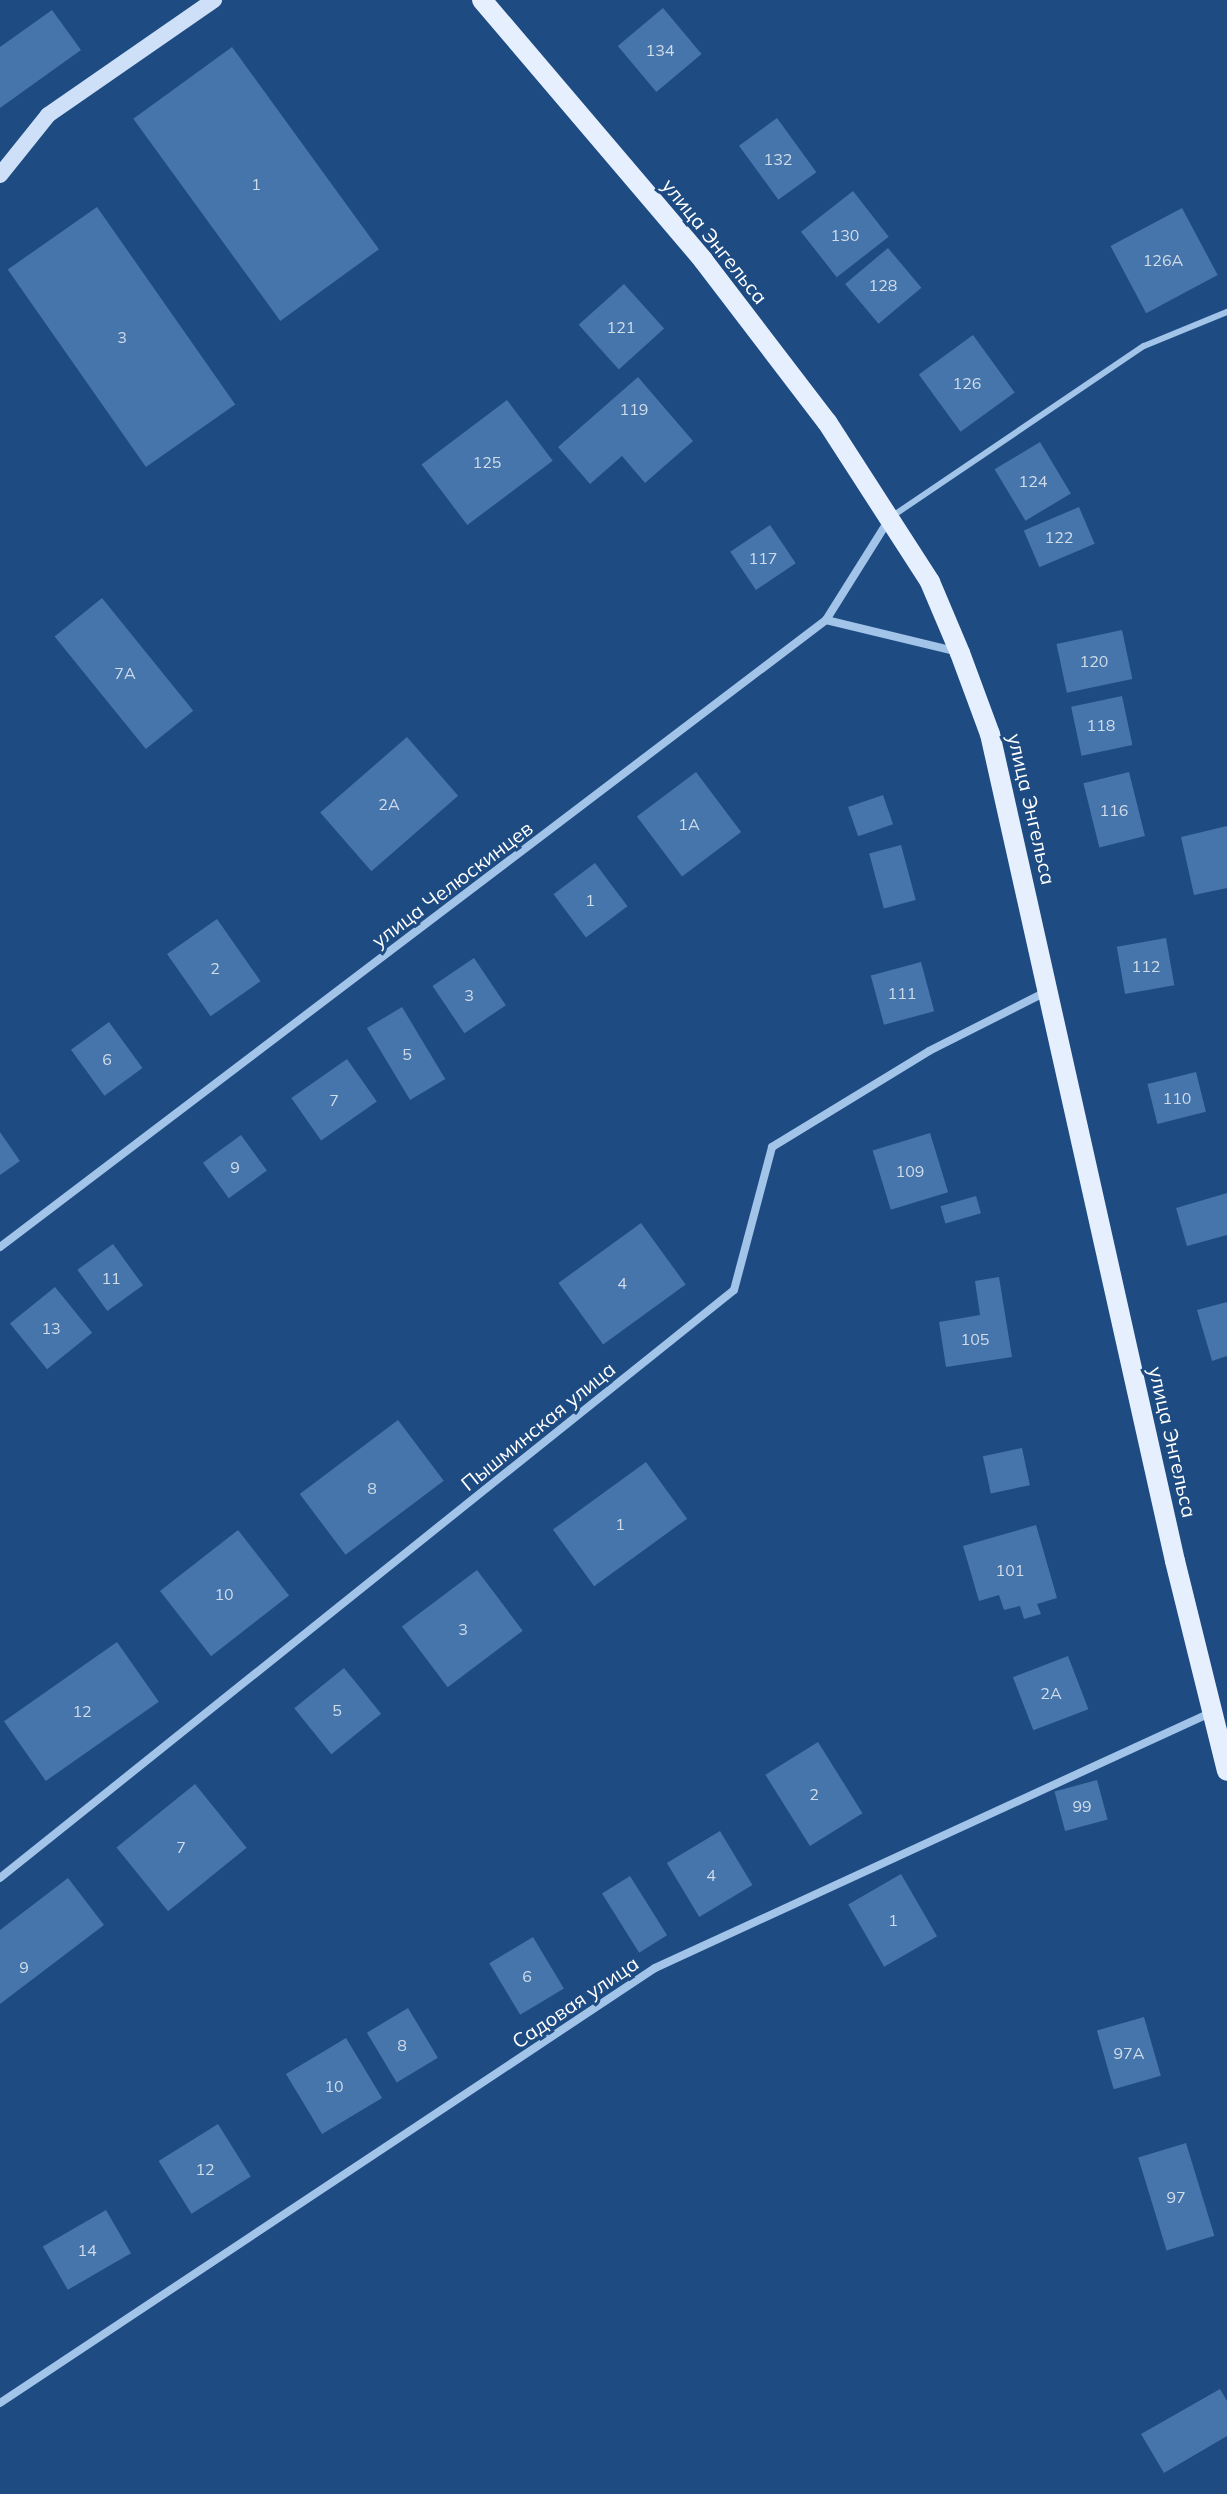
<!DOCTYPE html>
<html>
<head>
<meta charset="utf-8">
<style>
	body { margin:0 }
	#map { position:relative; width:1227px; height:2494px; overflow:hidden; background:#1d4b82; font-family:Mulish,sans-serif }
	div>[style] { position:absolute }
	.building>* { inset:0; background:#4575ab; transform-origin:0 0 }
	.lane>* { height:6px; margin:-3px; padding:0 3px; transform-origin:3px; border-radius:3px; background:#a2c4e9 }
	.street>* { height:8px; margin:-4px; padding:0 4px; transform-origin:4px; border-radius:4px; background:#a2c4e9 }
	.secondary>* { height:16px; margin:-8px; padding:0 8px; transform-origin:8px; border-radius:8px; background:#cde0f7 }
	.primary>* { height:20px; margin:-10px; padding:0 10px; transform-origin:10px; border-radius:10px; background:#e6effe }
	span { translate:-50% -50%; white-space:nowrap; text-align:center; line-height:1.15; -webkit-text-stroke:6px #1d4b82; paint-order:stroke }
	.number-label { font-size:16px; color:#d0dcea }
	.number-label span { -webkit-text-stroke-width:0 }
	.street-label { font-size:20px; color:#fff }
</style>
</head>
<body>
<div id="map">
	<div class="building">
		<i style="left:663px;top:8px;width:60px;height:59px;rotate:50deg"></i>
		<i style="clip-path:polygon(52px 10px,81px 50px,0 108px,0 47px)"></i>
		<i style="left:232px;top:47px;width:250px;height:122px;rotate:54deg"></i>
		<i style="left:777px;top:118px;width:67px;height:47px;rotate:54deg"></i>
		<i style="left:853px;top:191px;width:58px;height:66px;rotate:52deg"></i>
		<i style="left:97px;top:207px;width:241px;height:109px;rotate:55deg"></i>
		<i style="left:1182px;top:208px;width:76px;height:81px;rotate:62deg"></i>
		<i style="left:888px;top:248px;width:52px;height:56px;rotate:50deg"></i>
		<i style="left:624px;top:284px;width:60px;height:61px;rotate:48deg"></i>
		<i style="left:973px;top:335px;width:71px;height:67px;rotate:54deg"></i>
		<i style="clip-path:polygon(638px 377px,693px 441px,645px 483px,622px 456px,590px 484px,558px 447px)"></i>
		<i style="left:507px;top:400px;width:76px;height:107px;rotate:53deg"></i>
		<i style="left:1040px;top:442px;width:60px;height:53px;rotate:59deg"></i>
		<i style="left:1079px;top:507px;width:40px;height:60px;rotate:67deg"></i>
		<i style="left:770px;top:525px;width:46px;height:48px;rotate:56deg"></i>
		<i style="left:102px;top:598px;width:145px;height:61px;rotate:51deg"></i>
		<i style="left:1122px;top:630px;width:50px;height:67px;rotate:78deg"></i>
		<i style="left:1122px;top:696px;width:50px;height:52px;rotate:78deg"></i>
		<i style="left:407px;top:737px;width:78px;height:115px;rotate:49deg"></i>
		<i style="left:696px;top:772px;width:75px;height:74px;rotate:53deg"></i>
		<i style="left:1129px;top:772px;width:66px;height:47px;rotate:76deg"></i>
		<i style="left:883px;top:795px;width:31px;height:37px;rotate:71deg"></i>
		<i style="clip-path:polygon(1227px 826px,1227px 888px,1194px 895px,1181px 837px)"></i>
		<i style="left:901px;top:845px;width:57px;height:33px;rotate:75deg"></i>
		<i style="left:595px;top:863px;width:54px;height:52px;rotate:53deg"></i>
		<i style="left:217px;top:919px;width:76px;height:61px;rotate:55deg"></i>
		<i style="left:1166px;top:938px;width:48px;height:50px;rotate:80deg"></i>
		<i style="left:474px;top:958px;width:57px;height:50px;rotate:56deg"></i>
		<i style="left:921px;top:962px;width:51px;height:52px;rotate:75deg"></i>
		<i style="left:402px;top:1007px;width:84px;height:41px;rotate:59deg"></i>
		<i style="left:109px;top:1022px;width:57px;height:47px;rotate:54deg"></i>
		<i style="left:347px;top:1059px;width:52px;height:68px;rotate:55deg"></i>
		<i style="left:1196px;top:1072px;width:41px;height:50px;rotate:76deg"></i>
		<i style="clip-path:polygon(0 1132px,20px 1161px,0 1175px)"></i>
		<i style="left:930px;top:1133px;width:62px;height:60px;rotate:73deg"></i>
		<i style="left:241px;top:1135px;width:44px;height:47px;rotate:54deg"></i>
		<i style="clip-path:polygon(1227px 1193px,1227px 1235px,1187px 1246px,1176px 1208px)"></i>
		<i style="left:976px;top:1196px;width:18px;height:37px;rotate:74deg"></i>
		<i style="left:641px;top:1223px;width:76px;height:102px;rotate:54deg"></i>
		<i style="left:113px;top:1244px;width:51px;height:44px;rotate:54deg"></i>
		<i style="clip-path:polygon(999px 1277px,1012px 1357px,946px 1367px,939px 1322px,980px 1315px,975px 1281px)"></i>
		<i style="left:55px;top:1287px;width:59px;height:58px;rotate:51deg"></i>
		<i style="clip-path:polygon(1227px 1302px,1227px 1356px,1212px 1361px,1197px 1310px)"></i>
		<i style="left:398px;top:1420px;width:76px;height:123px;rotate:53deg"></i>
		<i style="left:1022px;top:1448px;width:38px;height:40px;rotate:78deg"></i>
		<i style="left:646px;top:1462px;width:70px;height:115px;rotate:54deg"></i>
		<i style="clip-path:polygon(1036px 1525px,1057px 1598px,1037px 1604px,1041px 1614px,1024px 1619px,1020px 1606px,1004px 1610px,999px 1595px,979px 1601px,963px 1546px)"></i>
		<i style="left:238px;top:1530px;width:83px;height:99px;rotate:52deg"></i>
		<i style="left:477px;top:1570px;width:76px;height:94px;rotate:53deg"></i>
		<i style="left:117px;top:1642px;width:73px;height:138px;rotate:55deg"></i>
		<i style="left:1068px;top:1656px;width:57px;height:59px;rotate:69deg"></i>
		<i style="left:344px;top:1668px;width:59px;height:64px;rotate:51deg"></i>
		<i style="left:818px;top:1742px;width:84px;height:62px;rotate:58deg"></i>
		<i style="left:1097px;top:1780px;width:41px;height:44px;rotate:75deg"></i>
		<i style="left:195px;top:1784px;width:82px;height:101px;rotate:51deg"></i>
		<i style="left:720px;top:1831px;width:63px;height:62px;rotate:59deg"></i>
		<i style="left:901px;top:1874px;width:72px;height:61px;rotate:60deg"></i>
		<i style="left:630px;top:1876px;width:70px;height:33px;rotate:58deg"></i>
		<i style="clip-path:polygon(68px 1878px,104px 1925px,0 2004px,0 1930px)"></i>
		<i style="left:533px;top:1937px;width:60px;height:51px;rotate:59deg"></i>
		<i style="left:408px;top:2008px;width:58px;height:48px;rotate:59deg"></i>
		<i style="left:1144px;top:2017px;width:61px;height:49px;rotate:74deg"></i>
		<i style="left:346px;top:2038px;width:70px;height:70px;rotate:59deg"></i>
		<i style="left:218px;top:2124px;width:62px;height:70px;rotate:58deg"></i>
		<i style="left:1186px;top:2143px;width:97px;height:50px;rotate:73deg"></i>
		<i style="left:106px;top:2210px;width:50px;height:73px;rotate:60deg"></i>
		<i style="clip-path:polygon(1220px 2389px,1227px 2401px,1227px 2436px,1164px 2473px,1141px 2434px)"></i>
	</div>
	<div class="lane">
		<i style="left:891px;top:517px;width:305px;rotate:-34.1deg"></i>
		<i style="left:1144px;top:346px;width:90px;rotate:-22.3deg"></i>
	</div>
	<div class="street">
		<i style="left:826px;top:620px;width:136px;rotate:13.6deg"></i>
		<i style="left:0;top:1247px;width:1037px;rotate:-37.2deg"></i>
		<i style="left:826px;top:620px;width:117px;rotate:-57.9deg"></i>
		<i style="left:0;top:1878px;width:940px;rotate:-38.7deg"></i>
		<i style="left:734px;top:1290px;width:148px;rotate:-75.1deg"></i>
		<i style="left:772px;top:1147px;width:184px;rotate:-31.4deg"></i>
		<i style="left:929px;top:1051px;width:131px;rotate:-26.8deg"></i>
		<i style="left:0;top:2403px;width:786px;rotate:-33.59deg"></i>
		<i style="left:655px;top:1968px;width:613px;rotate:-24.68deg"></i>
	</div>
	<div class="secondary">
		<i style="left:0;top:175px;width:77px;rotate:-51.3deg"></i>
		<i style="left:48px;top:115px;width:202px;rotate:-34.7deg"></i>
	</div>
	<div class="primary">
		<i style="left:482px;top:0;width:341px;rotate:49.6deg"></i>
		<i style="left:703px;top:260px;width:204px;rotate:52.6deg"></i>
		<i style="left:827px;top:422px;width:190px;rotate:57.2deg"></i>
		<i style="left:930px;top:582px;width:77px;rotate:67.1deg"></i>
		<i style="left:960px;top:653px;width:86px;rotate:69.7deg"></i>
		<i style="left:990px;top:734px;width:847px;rotate:77.39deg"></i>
		<i style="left:1175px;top:1561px;width:216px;rotate:76.1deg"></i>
	</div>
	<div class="number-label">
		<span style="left:660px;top:50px">134</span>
		<span style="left:778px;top:159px">132</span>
		<span style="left:256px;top:184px">1</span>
		<span style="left:845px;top:235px">130</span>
		<span style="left:1163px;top:260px">126А</span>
		<span style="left:883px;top:285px">128</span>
		<span style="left:621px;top:327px">121</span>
		<span style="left:122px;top:337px">3</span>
		<span style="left:967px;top:383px">126</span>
		<span style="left:634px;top:409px">119</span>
		<span style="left:487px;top:462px">125</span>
		<span style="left:1033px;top:481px">124</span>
		<span style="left:1059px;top:537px">122</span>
		<span style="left:763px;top:558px">117</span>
		<span style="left:1094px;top:661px">120</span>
		<span style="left:125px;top:673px">7А</span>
		<span style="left:1101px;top:725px">118</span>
		<span style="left:389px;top:804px">2А</span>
		<span style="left:1114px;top:810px">116</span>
		<span style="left:689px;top:824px">1А</span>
		<span style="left:590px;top:900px">1</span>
		<span style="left:1146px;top:966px">112</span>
		<span style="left:215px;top:968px">2</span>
		<span style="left:902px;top:993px">111</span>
		<span style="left:469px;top:995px">3</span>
		<span style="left:407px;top:1054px">5</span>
		<span style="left:107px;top:1059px">6</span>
		<span style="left:1177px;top:1098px">110</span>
		<span style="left:334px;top:1100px">7</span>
		<span style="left:235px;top:1167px">9</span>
		<span style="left:910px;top:1171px">109</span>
		<span style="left:111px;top:1278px">11</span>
		<span style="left:622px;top:1283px">4</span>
		<span style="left:51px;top:1328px">13</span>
		<span style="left:975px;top:1339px">105</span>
		<span style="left:372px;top:1488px">8</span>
		<span style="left:620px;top:1524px">1</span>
		<span style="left:1010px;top:1570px">101</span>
		<span style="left:224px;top:1594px">10</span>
		<span style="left:463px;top:1629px">3</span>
		<span style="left:1051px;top:1693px">2А</span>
		<span style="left:337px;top:1710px">5</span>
		<span style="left:82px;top:1711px">12</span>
		<span style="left:814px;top:1794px">2</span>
		<span style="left:1082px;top:1806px">99</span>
		<span style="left:181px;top:1847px">7</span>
		<span style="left:711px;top:1875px">4</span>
		<span style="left:893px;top:1920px">1</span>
		<span style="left:24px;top:1967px">9</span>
		<span style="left:527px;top:1976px">6</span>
		<span style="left:402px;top:2045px">8</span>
		<span style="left:1129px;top:2053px">97А</span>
		<span style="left:334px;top:2086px">10</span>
		<span style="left:205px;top:2169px">12</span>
		<span style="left:1176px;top:2197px">97</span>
		<span style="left:87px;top:2250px">14</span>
	</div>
	<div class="street-label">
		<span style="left:715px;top:241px;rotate:51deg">улица Энгельса</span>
		<span style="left:1032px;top:809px;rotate:77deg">улица Энгельса</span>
		<span style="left:452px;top:884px;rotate:-37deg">улица Челюскинцев</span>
		<span style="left:538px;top:1426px;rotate:-39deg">Пышминская улица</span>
		<span style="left:1173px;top:1442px;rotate:77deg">улица Энгельса</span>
		<span style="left:575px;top:2002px;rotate:-34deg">Садовая улица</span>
	</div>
</div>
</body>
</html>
